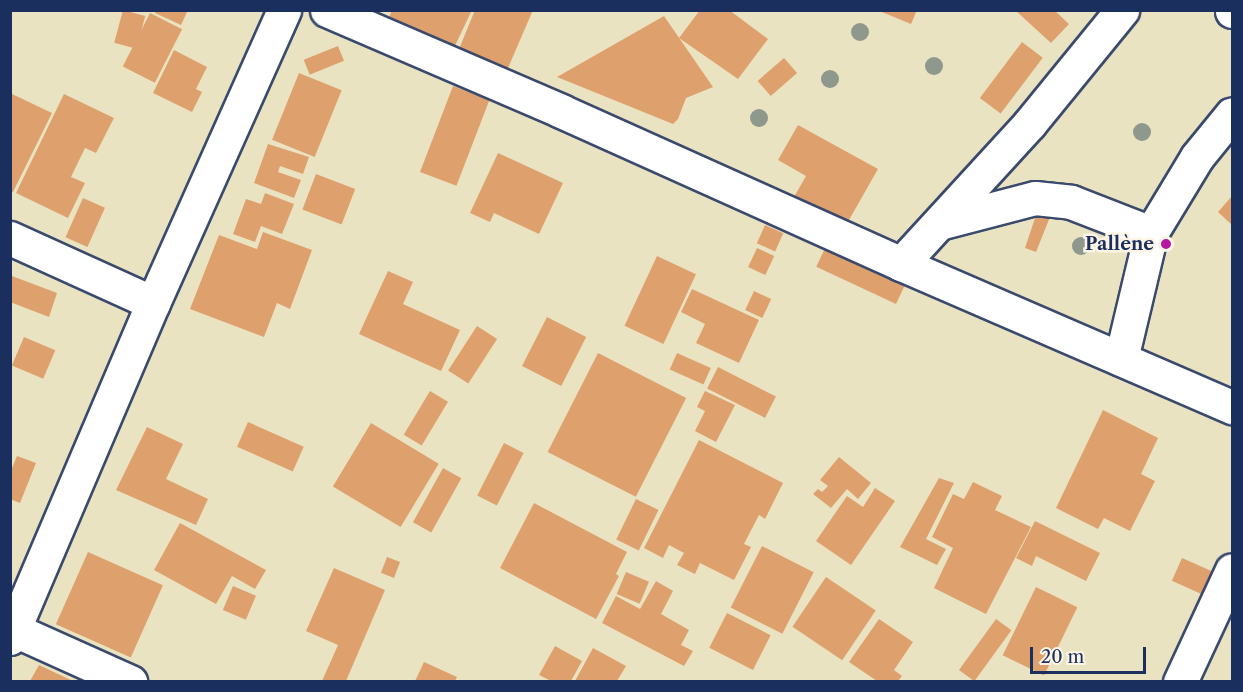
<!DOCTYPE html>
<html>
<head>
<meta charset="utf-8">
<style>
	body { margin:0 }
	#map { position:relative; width:1243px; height:692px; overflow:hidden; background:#eae3c2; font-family:"Libre Caslon Text",serif }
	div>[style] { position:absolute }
	.building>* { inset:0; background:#dea16d; transform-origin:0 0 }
	.roads { filter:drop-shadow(2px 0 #3a4a6d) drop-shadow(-2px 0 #3a4a6d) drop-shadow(0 2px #3a4a6d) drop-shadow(0 -2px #3a4a6d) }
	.minor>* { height:33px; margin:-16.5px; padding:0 16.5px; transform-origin:16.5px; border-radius:16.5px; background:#fff }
	.trees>* { width:18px; height:18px; margin:-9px; border-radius:50%; background:#8e988d }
	.dots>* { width:16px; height:16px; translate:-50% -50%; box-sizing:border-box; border:3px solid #fcf5e5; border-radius:50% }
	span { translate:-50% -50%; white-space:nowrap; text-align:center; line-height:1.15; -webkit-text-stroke:5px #fcf5e5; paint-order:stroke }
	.poi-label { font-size:18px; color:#1b2f5e; font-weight:700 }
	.right { translate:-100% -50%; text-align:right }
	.frame { position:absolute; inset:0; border:12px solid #1b2f5e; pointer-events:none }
	.scale { position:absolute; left:1030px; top:647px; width:116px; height:27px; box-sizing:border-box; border:3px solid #1b2f5e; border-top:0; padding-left:8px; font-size:18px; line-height:21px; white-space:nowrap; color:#1b2f5e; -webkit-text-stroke:4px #fcf5e5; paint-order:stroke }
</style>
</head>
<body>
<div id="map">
	<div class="building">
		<i style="left:123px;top:10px;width:23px;height:34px;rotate:15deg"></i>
		<i style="clip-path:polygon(156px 10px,188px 10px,181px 25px,155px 13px)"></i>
		<i style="clip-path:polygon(392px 10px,472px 10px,453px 50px,389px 18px)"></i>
		<i style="clip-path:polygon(475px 10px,533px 10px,505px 75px,457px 54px)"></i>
		<i style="clip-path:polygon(700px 10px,729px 10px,768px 39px,738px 79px,679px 38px)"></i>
		<i style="clip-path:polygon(877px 10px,917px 10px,911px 24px)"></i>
		<i style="clip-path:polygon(1015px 10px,1054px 10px,1069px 24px,1051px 43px)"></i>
		<i style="left:150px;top:13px;width:36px;height:60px;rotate:27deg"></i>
		<i style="clip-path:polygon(664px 16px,713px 87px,686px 98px,678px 119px,673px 124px,557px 77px)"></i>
		<i style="left:1022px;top:42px;width:26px;height:70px;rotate:37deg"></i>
		<i style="left:338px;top:46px;width:16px;height:37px;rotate:68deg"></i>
		<i style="clip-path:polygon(174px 50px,207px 67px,196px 89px,202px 92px,192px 112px,153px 93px)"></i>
		<i style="left:784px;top:58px;width:20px;height:35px;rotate:49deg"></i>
		<i style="left:299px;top:73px;width:46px;height:72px;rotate:22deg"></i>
		<i style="left:453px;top:86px;width:39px;height:92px;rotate:21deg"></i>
		<i style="clip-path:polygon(10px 93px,52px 113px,13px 192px,10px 191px)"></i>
		<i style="clip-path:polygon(64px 94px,114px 118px,96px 153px,85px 148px,71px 177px,85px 183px,68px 218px,16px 193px)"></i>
		<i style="clip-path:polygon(798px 125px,878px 169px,845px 227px,794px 197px,806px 176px,778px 160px)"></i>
		<i style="clip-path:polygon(268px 144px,309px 157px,303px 174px,280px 166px,278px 172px,301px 180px,294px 198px,254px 183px)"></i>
		<i style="clip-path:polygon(498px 153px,563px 183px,539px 234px,494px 213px,490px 222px,470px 213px)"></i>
		<i style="left:316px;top:174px;width:42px;height:38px;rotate:21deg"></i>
		<i style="clip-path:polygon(265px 193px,294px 204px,282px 234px,261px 226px,255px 242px,233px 234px,246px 199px,261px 204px)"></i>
		<i style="clip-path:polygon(1232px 196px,1232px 225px,1218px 212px)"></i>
		<i style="left:83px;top:198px;width:24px;height:43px;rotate:24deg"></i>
		<i style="clip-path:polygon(1037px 212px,1050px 217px,1036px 252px,1025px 248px)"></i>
		<i style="left:765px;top:225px;width:20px;height:20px;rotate:24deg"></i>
		<i style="clip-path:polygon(263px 232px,312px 250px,290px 309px,277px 303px,264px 337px,190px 309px,219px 235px,257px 249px)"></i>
		<i style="left:826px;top:246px;width:88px;height:23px;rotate:25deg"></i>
		<i style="left:757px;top:248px;width:19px;height:21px;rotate:25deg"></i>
		<i style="left:657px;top:256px;width:43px;height:77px;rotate:25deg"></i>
		<i style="clip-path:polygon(388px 271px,413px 282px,403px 304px,460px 330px,441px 371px,359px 334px)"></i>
		<i style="clip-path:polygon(12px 276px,57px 293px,49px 317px,10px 302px)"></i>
		<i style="clip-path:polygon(692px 289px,759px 320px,739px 363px,696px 343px,705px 324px,681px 312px)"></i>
		<i style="left:754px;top:291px;width:19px;height:21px;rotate:25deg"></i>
		<i style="left:547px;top:317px;width:44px;height:55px;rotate:27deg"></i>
		<i style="left:477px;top:326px;width:24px;height:53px;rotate:33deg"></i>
		<i style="left:24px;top:337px;width:34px;height:31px;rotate:23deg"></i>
		<i style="left:598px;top:353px;width:99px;height:111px;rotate:27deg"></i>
		<i style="left:677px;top:353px;width:37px;height:18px;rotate:24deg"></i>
		<i style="left:718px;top:367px;width:65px;height:24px;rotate:27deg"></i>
		<i style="left:430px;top:391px;width:21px;height:51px;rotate:31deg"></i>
		<i style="clip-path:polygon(705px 391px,735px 405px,716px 442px,695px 431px,705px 411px,697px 407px)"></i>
		<i style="clip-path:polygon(1103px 410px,1158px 438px,1141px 474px,1155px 481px,1130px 531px,1104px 518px,1098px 529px,1056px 508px)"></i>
		<i style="left:248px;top:422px;width:61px;height:27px;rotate:24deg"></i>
		<i style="left:371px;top:423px;width:79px;height:74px;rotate:31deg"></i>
		<i style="clip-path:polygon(147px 427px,183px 444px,166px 479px,208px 499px,196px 525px,116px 490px)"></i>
		<i style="clip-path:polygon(699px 440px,783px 483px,765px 519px,759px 515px,744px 544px,751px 547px,734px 580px,700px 563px,695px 574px,677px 565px,684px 553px,669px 545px,663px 558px,644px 548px)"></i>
		<i style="left:504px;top:443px;width:22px;height:59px;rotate:27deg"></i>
		<i style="clip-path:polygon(17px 456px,36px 463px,20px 503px,10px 499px,10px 473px)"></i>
		<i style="clip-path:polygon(839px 457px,871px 483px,858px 499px,847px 489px,831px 508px,813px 494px,818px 489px,822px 492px,828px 486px,820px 480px)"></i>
		<i style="left:443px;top:468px;width:21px;height:62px;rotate:29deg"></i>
		<i style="clip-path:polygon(939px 478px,954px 483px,926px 539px,946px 549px,937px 565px,900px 547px)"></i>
		<i style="clip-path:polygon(973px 482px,1002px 496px,995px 510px,1031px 527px,986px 614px,934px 588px,953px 548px,932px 537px,953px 494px,964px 499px)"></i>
		<i style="clip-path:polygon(875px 488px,895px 501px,851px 565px,816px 541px,847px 496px,863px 507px)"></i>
		<i style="left:636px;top:499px;width:25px;height:45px;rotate:26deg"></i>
		<i style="clip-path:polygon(534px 503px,627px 552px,616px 574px,619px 576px,596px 619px,500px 568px)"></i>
		<i style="clip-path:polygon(1035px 521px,1100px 553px,1086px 581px,1036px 556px,1032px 566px,1016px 558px)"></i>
		<i style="clip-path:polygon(180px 523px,266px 570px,255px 589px,232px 576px,216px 604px,154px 570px)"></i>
		<i style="left:762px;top:546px;width:58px;height:69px;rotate:27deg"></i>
		<i style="left:88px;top:552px;width:82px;height:79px;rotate:24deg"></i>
		<i style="left:387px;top:557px;width:14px;height:17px;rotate:21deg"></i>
		<i style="left:1182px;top:558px;width:47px;height:25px;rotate:24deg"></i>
		<i style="clip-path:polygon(334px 568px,385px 590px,346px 681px,322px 681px,338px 645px,306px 631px)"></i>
		<i style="left:626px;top:572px;width:25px;height:24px;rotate:23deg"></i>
		<i style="left:826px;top:577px;width:60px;height:60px;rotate:34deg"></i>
		<i style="clip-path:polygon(656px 581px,673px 591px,661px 614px,689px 630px,681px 645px,693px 651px,684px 666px,602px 623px,616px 596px,640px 609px)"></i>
		<i style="left:233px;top:586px;width:25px;height:26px;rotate:23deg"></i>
		<i style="left:1036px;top:587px;width:46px;height:76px;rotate:26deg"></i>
		<i style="left:727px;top:613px;width:49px;height:39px;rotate:27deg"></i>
		<i style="clip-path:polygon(879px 619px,913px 642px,894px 670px,902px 676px,898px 681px,877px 681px,849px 662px)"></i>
		<i style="left:996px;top:619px;width:19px;height:63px;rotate:36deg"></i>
		<i style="clip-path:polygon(555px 646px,582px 661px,571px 681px,551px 681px,539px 675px)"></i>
		<i style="clip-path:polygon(593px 648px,626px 666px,617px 681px,575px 681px)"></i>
		<i style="clip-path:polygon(424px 662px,457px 677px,455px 681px,415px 681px)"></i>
		<i style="clip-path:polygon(39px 665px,73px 681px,30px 681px)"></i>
	</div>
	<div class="roads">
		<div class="minor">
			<i style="left:327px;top:10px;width:255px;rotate:23.3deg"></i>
			<i style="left:561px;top:111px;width:373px;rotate:24.2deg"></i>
			<i style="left:901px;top:264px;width:361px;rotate:23.4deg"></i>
			<i style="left:1232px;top:10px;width:1px;rotate:90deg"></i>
			<i style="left:939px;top:223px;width:99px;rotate:-14.6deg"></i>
			<i style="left:1035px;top:198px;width:36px;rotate:6deg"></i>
			<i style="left:1071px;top:202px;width:86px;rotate:21.2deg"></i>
			<i style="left:10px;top:238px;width:157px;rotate:24.4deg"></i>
			<i style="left:901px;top:264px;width:191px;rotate:-47.5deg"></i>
			<i style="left:1030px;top:123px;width:146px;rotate:-50.8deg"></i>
			<i style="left:1121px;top:359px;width:130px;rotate:-76.6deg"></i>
			<i style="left:1151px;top:233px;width:89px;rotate:-58.8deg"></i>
			<i style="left:1197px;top:157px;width:55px;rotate:-50.9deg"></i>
			<i style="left:10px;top:628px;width:132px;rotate:24.2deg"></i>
			<i style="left:10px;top:638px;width:364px;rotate:-66.9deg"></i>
			<i style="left:153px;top:303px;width:321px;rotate:-65.9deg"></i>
			<i style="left:1180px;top:682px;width:123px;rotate:-65.1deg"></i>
		</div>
	</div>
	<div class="trees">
		<i style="left:860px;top:32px"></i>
		<i style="left:934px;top:66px"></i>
		<i style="left:830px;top:79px"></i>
		<i style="left:759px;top:118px"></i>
		<i style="left:1142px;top:132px"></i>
		<i style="left:1081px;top:246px"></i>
	</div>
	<div class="dots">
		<i style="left:1166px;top:244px;background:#b5179e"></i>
	</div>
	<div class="poi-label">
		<span class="right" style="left:1154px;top:244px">Pallène</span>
	</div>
	<div class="frame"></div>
	<div class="scale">20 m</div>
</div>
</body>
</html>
